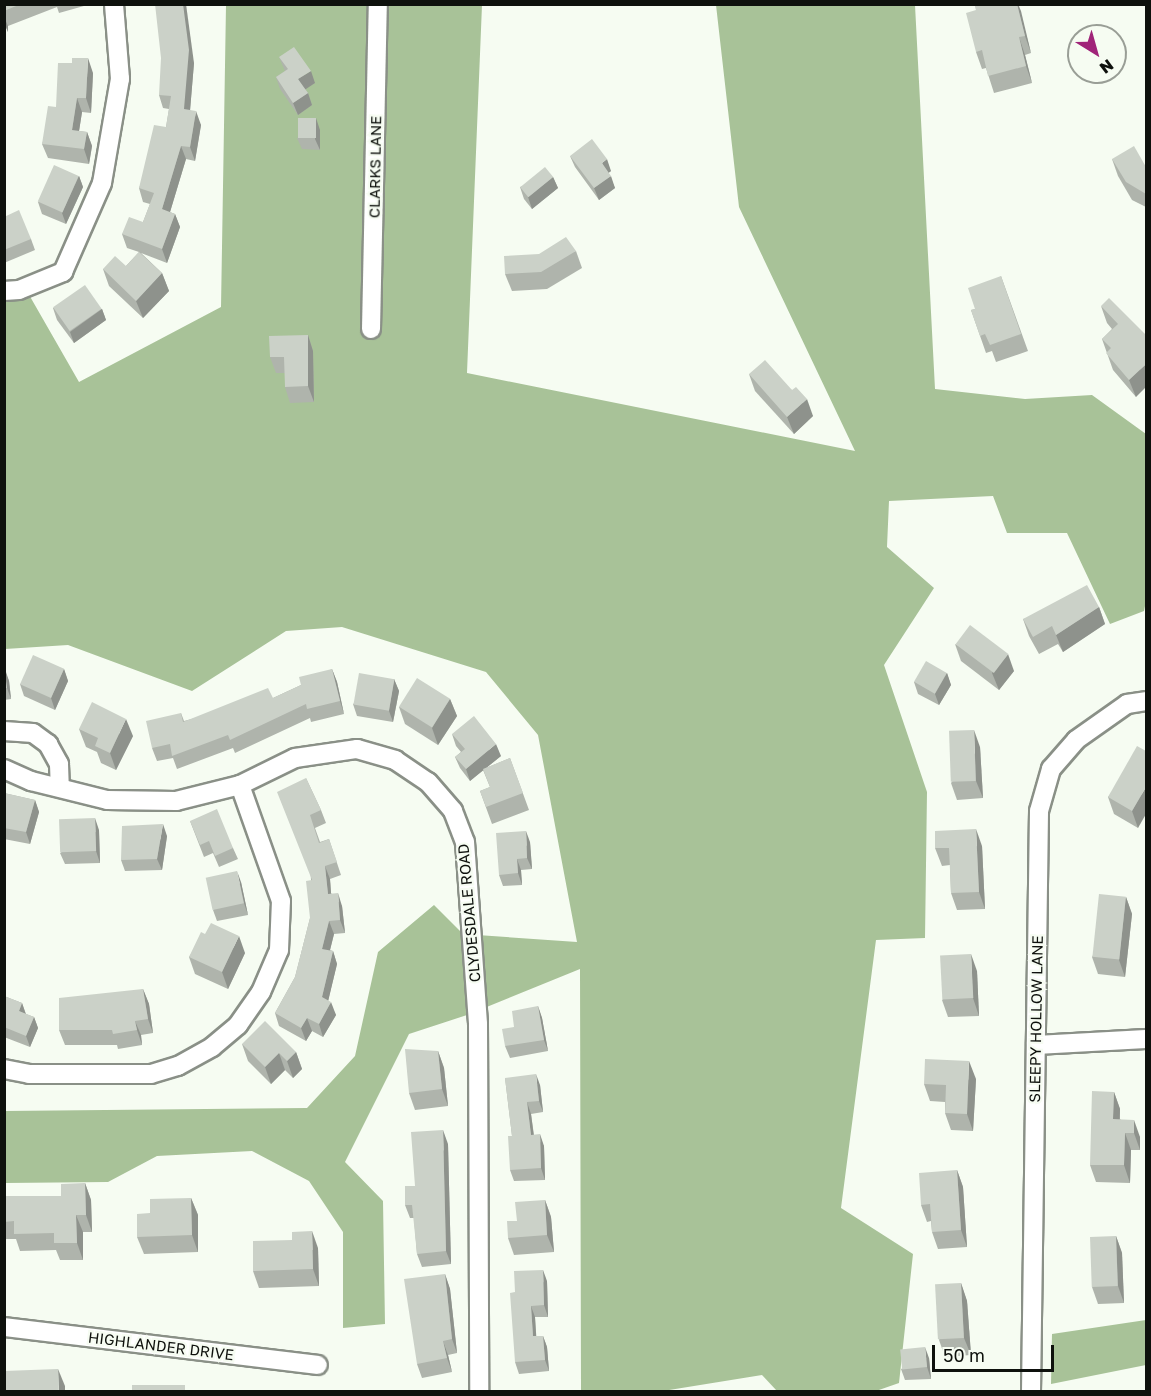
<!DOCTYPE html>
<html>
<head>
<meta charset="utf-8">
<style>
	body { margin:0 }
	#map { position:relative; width:1151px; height:1396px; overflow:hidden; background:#f6fcf2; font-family:"Golos Text",sans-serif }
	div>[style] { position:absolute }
	.forest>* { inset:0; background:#a8c298 }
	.roads { filter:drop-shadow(2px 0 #8a9087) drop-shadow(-2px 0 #8a9087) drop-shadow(0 2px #8a9087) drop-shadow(0 -2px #8a9087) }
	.street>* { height:18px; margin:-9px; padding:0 9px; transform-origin:9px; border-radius:9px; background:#fff }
	.wall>* { inset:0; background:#afb4ac }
	.shaded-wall>* { inset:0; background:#8e928c }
	.building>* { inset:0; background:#cbd1c8; transform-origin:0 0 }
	span { translate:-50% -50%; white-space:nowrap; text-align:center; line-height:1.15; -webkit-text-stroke:4.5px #f6fcf2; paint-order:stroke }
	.street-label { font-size:15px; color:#0e110d }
	.frame { position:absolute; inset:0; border:6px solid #0e110d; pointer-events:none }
	.north { position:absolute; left:1067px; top:24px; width:60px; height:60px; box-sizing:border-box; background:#f6fcf2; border:2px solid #999e96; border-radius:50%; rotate:143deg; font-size:16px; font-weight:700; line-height:24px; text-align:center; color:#0e110d }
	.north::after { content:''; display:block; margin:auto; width:21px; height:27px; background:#a02479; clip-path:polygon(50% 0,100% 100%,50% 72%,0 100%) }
	.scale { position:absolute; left:932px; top:1345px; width:122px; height:27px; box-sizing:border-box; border:3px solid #0e110d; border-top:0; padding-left:8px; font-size:18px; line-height:21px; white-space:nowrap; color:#0e110d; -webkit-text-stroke:4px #f6fcf2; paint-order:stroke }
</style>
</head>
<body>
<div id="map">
	<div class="forest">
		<i style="clip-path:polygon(226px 5px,482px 5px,467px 373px,855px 451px,739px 207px,716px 5px,915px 5px,935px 389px,1025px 399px,1092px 395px,1146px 434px,1146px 601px,1144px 611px,1110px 624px,1067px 533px,1007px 533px,993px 496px,889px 501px,887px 547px,934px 588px,884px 665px,927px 792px,925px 938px,876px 940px,841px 1208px,913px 1254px,899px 1383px,876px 1391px,777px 1391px,762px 1375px,663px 1391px,581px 1391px,580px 969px,467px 1015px,409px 1034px,345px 1162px,383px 1201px,385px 1324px,343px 1328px,343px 1232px,309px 1181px,252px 1151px,157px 1156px,108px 1182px,5px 1183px,5px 1111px,307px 1108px,355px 1056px,378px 952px,434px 905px,463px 934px,577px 942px,538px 735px,486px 672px,342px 627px,286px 631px,192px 691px,68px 645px,5px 649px,5px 296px,28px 293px,79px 382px,221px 307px)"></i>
		<i style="clip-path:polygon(1146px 1320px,1146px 1365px,1051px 1384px,1052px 1334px)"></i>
	</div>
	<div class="roads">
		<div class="street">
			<i style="left:4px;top:291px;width:15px;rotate:-4deg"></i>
			<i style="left:19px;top:290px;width:48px;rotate:-22.2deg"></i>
			<i style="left:63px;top:272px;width:97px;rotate:-66.3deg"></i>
			<i style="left:102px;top:183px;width:106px;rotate:-80.2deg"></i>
			<i style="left:120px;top:79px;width:75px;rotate:-94.6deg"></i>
			<i style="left:371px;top:329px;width:325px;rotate:-88.8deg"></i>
			<i style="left:4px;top:731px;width:29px;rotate:4deg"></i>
			<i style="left:33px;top:733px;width:19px;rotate:36deg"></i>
			<i style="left:48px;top:744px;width:23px;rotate:61deg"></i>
			<i style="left:59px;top:764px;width:23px;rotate:88deg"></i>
			<i style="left:4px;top:769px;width:30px;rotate:24deg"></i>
			<i style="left:31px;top:781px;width:78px;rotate:14deg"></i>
			<i style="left:107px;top:800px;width:69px;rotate:0.8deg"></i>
			<i style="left:176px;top:801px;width:66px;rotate:-14deg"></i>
			<i style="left:240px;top:785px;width:61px;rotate:-26.1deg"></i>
			<i style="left:295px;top:758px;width:63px;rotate:-8.3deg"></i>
			<i style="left:357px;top:749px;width:40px;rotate:16deg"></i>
			<i style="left:395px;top:760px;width:40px;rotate:34deg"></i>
			<i style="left:428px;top:782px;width:38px;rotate:49deg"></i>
			<i style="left:453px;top:811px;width:33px;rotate:69deg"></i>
			<i style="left:465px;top:842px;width:182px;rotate:85.9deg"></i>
			<i style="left:478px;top:1024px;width:368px;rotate:89.8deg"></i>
			<i style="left:1036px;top:1045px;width:110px;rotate:-3.1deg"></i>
			<i style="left:4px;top:1069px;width:25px;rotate:11deg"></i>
			<i style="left:29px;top:1074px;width:122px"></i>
			<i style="left:151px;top:1074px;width:28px;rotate:-17deg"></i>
			<i style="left:178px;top:1066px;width:39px;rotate:-29deg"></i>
			<i style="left:212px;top:1047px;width:34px;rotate:-40deg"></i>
			<i style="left:238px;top:1025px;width:40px;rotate:-55.1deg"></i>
			<i style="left:261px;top:992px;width:46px;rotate:-66.8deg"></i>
			<i style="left:279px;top:950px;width:49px;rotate:-87.7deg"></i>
			<i style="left:281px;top:901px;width:123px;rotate:-109.5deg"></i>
			<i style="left:4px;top:1327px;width:316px;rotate:6.9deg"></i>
			<i style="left:1031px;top:1392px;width:581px;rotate:-89.21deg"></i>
			<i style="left:1039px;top:811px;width:44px;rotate:-74.1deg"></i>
			<i style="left:1051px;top:769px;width:38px;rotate:-49deg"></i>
			<i style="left:1076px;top:740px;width:62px;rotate:-35.2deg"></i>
			<i style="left:1127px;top:704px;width:19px;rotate:-9deg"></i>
		</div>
	</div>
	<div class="wall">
		<i style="clip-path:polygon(4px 4px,91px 4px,59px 13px,57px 7px,8px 26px,8px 32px,4px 23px)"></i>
		<i style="clip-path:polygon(975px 4px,1018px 4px,1031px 53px,1025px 55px,1032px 83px,994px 93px,986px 68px,982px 69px,976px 52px,976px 10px)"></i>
		<i style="clip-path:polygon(279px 57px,315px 83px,305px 89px,308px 93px,312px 105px,298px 115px,280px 89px,276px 77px,285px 71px)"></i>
		<i style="clip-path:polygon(194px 63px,190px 110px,201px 125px,195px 161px,186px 159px,170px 212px,175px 214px,180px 227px,167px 263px,141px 253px,162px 273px,169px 291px,143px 318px,109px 286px,103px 269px,126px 266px,139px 252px,127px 248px,122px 234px,143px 222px,150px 204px,143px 202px,139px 188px,166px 127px,169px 109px,163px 108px,159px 95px)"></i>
		<i style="clip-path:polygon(93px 73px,91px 113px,82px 112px,79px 131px,87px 132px,92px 146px,89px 164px,48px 158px,42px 144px,56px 107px)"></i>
		<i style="clip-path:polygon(320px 130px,320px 150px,302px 149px,297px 138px)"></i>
		<i style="clip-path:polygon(570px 156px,611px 171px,608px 173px,615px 188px,599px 200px,575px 167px)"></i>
		<i style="clip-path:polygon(1112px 159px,1146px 167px,1146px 207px,1132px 200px,1118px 176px)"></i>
		<i style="clip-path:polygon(79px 176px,83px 187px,66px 224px,42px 214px,38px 202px)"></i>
		<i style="clip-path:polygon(553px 177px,558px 188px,532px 209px,524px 199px,520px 187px)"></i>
		<i style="clip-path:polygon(4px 217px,31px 239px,35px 250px,4px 263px)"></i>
		<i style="clip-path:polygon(576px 251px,582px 268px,547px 289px,512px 291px,505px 274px)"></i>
		<i style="clip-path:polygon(1001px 276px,1028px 351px,996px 362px,992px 351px,986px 353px,971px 310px,975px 309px)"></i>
		<i style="clip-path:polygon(1101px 306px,1146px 335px,1136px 397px,1113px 370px,1102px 339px,1112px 329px,1107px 323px)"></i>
		<i style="clip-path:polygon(53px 308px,102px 309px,106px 320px,74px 343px,57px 320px)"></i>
		<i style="clip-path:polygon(308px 335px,313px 351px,314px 402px,290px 403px,285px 387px,285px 373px,276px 373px,270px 357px)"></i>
		<i style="clip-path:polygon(749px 374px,792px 390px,813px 416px,794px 434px,755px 391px)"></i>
		<i style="clip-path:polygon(1099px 607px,1105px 624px,1063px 652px,1058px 644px,1039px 654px,1029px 636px,1023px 619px)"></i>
		<i style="clip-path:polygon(955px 644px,1014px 671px,999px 690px,961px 661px)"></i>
		<i style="clip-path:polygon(4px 669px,9px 681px,11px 699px,4px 700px)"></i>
		<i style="clip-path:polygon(64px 669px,68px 681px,55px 710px,24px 696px,20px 684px)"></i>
		<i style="clip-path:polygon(332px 669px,337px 682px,344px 714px,311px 722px,310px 718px,235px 753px,233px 748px,177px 769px,173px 758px,157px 761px,152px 748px,181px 713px,184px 721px,273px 698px,301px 685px)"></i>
		<i style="clip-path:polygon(947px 673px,951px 685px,939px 705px,918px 694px,914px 682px)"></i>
		<i style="clip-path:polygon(394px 679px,399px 691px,393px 722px,357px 716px,353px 704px)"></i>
		<i style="clip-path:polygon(450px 699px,457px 716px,438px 745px,405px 724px,399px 707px)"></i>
		<i style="clip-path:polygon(79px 729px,133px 736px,116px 770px,101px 763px,97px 752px,86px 747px)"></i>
		<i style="clip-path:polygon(452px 734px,501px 756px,486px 768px,510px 758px,529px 810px,492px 824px,480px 791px,490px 787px,483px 770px,470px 781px,460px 768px,455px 757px,461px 752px,456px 746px)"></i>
		<i style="clip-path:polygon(980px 747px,983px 798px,957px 800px,951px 783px)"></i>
		<i style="clip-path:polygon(1146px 751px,1138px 828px,1114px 814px,1108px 797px)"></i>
		<i style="clip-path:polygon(306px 778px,321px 810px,326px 823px,315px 828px,320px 842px,329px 839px,341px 875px,330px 879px,331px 893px,342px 906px,345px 933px,334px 934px,330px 950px,333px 951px,337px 964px,328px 1001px,336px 1015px,323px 1037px,312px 1031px,306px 1041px,279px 1026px,275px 1013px,295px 977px,310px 918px,311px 880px)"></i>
		<i style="clip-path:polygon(4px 793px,35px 800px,39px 812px,30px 844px,4px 839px)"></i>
		<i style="clip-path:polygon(190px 821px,233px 848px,238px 859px,219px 867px,213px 853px,204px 857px)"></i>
		<i style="clip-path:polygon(99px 830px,100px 863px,65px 864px,60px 853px)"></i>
		<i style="clip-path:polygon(167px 836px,162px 870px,125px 871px,121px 860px)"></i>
		<i style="clip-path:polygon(530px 842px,532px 869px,521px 870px,522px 885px,503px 886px,499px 875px)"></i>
		<i style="clip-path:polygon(982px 846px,985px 909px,957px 910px,951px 893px,950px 865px,942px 866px,935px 848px)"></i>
		<i style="clip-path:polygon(241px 882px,248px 915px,217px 921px,213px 910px)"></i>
		<i style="clip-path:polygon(1126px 897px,1132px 914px,1125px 977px,1098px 974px,1092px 957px)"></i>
		<i style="clip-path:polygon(205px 934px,245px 953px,228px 989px,195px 974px,189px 957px)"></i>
		<i style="clip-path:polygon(977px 971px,979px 1016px,948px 1017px,942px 1000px)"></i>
		<i style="clip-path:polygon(143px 989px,149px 1004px,153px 1033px,141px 1035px,142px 1045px,118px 1049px,117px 1045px,65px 1045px,59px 1030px)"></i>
		<i style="clip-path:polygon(4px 996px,22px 1003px,26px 1014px,34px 1017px,38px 1028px,30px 1047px,4px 1037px)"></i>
		<i style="clip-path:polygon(538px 1006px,542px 1018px,548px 1051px,510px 1058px,505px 1046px,514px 1027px)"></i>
		<i style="clip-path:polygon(242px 1044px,296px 1052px,302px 1069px,293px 1078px,285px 1070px,271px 1084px,248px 1061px)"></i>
		<i style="clip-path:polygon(438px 1051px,444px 1068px,448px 1106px,415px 1110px,409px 1093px)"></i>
		<i style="clip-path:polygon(505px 1078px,540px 1085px,543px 1112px,531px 1114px,534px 1135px,544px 1146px,545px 1180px,514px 1181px,510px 1170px,512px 1136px)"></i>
		<i style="clip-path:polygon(976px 1079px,973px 1131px,951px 1130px,945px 1113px,945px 1102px,930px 1101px,924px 1084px)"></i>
		<i style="clip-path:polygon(1114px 1092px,1120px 1109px,1120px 1119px,1140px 1137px,1140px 1150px,1131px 1150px,1130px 1183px,1096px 1182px,1090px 1165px)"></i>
		<i style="clip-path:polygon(448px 1144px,451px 1264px,422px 1267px,417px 1254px,414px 1218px,410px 1218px,405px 1205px)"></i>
		<i style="clip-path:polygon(957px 1170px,963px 1187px,967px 1247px,938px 1249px,932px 1232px,931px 1221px,927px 1222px,921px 1205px)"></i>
		<i style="clip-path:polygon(85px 1183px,91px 1200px,92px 1232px,83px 1232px,83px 1260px,60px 1260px,56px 1250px,20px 1251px,16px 1239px,4px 1239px,4px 1196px,61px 1196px)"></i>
		<i style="clip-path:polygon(191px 1198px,198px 1215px,198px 1252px,144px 1254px,137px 1237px,150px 1213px)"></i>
		<i style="clip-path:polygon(545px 1200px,551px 1217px,554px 1252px,514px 1255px,508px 1238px,517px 1221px)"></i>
		<i style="clip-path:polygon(1116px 1236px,1122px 1253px,1124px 1303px,1098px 1304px,1092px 1287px)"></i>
		<i style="clip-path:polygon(318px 1248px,319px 1286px,259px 1288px,253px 1271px)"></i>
		<i style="clip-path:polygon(445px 1274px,450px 1289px,457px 1353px,448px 1355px,452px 1372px,422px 1378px,417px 1364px)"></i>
		<i style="clip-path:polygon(547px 1281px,548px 1317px,535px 1317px,536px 1336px,543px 1336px,547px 1347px,549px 1371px,519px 1374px,515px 1362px,515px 1292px)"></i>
		<i style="clip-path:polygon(961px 1283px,967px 1301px,971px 1355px,945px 1357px,939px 1340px)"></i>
		<i style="clip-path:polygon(929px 1358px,931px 1379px,905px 1380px,901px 1369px)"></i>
	</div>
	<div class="shaded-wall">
		<i style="clip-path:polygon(183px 4px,186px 4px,194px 63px,189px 123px,184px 109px)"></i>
		<i style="clip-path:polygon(1017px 4px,1018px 4px,1021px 11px,1031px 53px,1025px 36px)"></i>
		<i style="clip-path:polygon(4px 17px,8px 26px,8px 32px,4px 22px)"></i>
		<i style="clip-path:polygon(1019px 37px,1025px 55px,1032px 83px,1026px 66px)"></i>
		<i style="clip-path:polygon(88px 58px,93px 73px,91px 113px,86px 98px)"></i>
		<i style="clip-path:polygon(311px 71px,315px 83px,303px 91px,298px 79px)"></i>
		<i style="clip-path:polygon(308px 93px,312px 105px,298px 115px,293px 103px)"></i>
		<i style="clip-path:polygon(77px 98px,82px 112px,77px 144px,72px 130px)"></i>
		<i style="clip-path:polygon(196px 111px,201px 125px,195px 161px,190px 147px)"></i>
		<i style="clip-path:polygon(316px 118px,320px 130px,320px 150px,315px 139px)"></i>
		<i style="clip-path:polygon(87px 132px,92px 146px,89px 164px,84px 149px)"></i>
		<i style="clip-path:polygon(181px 146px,186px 159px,167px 222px,162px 209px)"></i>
		<i style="clip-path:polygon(607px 159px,611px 171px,606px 175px,602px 163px)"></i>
		<i style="clip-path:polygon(79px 176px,83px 187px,66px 224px,62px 213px)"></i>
		<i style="clip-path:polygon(611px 176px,615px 188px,599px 200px,594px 188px)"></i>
		<i style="clip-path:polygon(553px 177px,558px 188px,532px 209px,528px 197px)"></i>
		<i style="clip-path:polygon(175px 214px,180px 227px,167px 263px,162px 249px)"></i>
		<i style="clip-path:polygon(162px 273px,169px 291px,143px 318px,136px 301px)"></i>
		<i style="clip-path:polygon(102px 309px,106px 320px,74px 343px,70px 332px)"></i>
		<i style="clip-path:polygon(308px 335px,313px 351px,314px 402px,308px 386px)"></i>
		<i style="clip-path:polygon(1146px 364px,1146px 387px,1136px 397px,1129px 380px)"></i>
		<i style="clip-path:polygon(807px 399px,813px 416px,794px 434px,787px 417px)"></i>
		<i style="clip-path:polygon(1099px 607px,1105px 624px,1063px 652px,1056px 635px)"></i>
		<i style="clip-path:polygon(1008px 654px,1014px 671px,999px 690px,992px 673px)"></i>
		<i style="clip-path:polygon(5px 669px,9px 681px,11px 699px,7px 688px)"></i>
		<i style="clip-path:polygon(64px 669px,68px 681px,55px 710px,51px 698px)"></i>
		<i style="clip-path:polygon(332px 669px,337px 682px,344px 714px,340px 701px)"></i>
		<i style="clip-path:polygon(947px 673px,951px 685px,939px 705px,935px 694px)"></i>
		<i style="clip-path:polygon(394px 679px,399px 691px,393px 722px,389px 711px)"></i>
		<i style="clip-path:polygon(450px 699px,457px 716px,438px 745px,432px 728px)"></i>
		<i style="clip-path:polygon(126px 719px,133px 736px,116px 770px,110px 753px)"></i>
		<i style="clip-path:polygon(974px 730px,980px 747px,983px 798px,976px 781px)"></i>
		<i style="clip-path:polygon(496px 744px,501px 756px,470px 781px,466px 769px)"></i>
		<i style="clip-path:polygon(1146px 787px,1146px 814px,1138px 828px,1132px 811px)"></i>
		<i style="clip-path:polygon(35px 800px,39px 812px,30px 844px,26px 832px)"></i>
		<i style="clip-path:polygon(95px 818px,99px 830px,100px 863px,96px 851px)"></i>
		<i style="clip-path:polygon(163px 824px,167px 836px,162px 870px,157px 859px)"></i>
		<i style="clip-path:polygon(976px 829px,982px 846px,985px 909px,979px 892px)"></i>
		<i style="clip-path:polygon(526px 831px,530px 842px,532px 869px,527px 858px)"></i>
		<i style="clip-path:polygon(517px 859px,521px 870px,522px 885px,518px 873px)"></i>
		<i style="clip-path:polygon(325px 866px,330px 879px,332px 907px,328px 894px)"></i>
		<i style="clip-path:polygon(237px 871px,241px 882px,248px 915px,244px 903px)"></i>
		<i style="clip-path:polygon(338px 893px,342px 906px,345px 933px,340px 920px)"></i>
		<i style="clip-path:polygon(1126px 897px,1132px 914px,1125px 977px,1119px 960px)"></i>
		<i style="clip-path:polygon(329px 921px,334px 934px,327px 962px,322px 949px)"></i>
		<i style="clip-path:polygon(239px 936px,245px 953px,228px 989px,222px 972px)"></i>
		<i style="clip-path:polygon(333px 951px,337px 964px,326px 1010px,322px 997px)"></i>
		<i style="clip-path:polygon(971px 954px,977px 971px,979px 1016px,973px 998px)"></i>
		<i style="clip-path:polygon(143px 989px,149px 1004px,153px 1033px,148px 1019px)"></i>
		<i style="clip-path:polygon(331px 1002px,336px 1015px,323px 1037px,319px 1024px)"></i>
		<i style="clip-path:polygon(22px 1003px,26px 1015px,19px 1011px)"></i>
		<i style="clip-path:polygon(538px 1006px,542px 1018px,548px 1051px,544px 1040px)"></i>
		<i style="clip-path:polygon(34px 1017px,38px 1028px,30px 1047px,26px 1036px)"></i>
		<i style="clip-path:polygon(307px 1018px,312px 1031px,306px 1041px,301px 1028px)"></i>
		<i style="clip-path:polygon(135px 1021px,141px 1035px,142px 1045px,137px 1030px)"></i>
		<i style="clip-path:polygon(438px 1051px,444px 1068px,448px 1106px,442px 1089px)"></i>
		<i style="clip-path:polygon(296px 1052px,302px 1069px,293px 1078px,287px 1061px)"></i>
		<i style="clip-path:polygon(279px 1053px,285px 1070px,271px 1084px,265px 1067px)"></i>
		<i style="clip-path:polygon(969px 1061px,976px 1079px,973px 1131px,967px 1114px)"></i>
		<i style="clip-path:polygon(536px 1074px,540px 1085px,543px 1112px,539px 1101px)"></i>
		<i style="clip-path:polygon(1114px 1092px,1120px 1109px,1119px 1136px,1113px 1119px)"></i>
		<i style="clip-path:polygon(527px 1102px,531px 1114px,535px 1146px,531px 1135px)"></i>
		<i style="clip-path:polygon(1134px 1120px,1140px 1137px,1140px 1150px,1134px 1133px)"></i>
		<i style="clip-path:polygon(443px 1130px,448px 1144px,451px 1264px,446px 1251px)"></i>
		<i style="clip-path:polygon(1125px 1133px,1131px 1150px,1130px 1183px,1124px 1165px)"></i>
		<i style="clip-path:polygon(540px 1134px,544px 1146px,545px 1180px,541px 1168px)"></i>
		<i style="clip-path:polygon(957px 1170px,963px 1187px,967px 1247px,961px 1230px)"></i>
		<i style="clip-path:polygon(85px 1183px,91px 1200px,92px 1232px,86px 1215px)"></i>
		<i style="clip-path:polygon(191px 1198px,198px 1215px,198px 1252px,192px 1235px)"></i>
		<i style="clip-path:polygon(545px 1200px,551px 1217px,554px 1252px,547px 1235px)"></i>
		<i style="clip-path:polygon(76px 1215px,83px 1232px,83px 1260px,77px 1243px)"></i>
		<i style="clip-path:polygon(312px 1231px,318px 1248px,319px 1286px,313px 1269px)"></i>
		<i style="clip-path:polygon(1116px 1236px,1122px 1253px,1124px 1303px,1118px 1286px)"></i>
		<i style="clip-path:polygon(543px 1270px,547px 1281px,548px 1317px,544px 1305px)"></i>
		<i style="clip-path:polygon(445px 1274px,450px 1289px,457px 1353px,452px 1339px)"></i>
		<i style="clip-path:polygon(961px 1283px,967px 1301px,971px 1355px,964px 1338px)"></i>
		<i style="clip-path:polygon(531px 1306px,535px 1317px,537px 1348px,533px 1336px)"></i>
		<i style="clip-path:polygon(543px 1336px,547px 1347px,549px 1371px,545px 1360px)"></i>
		<i style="clip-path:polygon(443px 1341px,448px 1355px,452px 1372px,447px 1358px)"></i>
		<i style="clip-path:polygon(925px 1347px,929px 1358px,931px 1379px,927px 1367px)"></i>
		<i style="clip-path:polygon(58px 1369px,65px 1386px,65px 1392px,59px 1392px)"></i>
	</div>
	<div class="building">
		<i style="clip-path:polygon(4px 4px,21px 4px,4px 11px)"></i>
		<i style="clip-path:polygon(155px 4px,183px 4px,189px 50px,184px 109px,196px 111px,190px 147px,181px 146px,162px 209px,175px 214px,162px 249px,122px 234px,129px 217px,143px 222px,154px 193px,139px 188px,154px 125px,166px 127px,171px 96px,159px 95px,161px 58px)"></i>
		<i style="clip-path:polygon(975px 4px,1017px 4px,1025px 36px,1019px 37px,1026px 66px,988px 76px,982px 50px,976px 52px,966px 13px,976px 10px)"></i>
		<i style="clip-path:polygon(294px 47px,311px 71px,298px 79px,308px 93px,293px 103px,276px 77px,288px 69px,279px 57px)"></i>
		<i style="clip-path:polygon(72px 58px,88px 58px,86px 98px,77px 98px,72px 130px,87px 132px,84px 149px,42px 144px,48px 106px,56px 107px,58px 63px,72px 63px)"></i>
		<i style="left:298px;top:118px;width:18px;height:20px"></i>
		<i style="clip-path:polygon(592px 139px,607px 159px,602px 163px,611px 176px,594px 188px,570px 156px)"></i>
		<i style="clip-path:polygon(1134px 146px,1146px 167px,1146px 194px,1126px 182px,1112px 159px)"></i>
		<i style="left:54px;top:165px;width:27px;height:40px;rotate:24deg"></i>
		<i style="left:545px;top:167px;width:13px;height:32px;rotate:51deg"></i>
		<i style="clip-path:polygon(19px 210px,31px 239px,4px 250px,4px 217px)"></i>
		<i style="clip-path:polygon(566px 237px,576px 251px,541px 272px,505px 274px,504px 256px,539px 254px)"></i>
		<i style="clip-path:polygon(139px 252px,162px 273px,136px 301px,103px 269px,115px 256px,126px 266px)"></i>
		<i style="clip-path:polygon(1001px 276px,1021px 334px,990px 345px,985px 334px,980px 336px,971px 310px,975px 309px,968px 288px)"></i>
		<i style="left:85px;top:285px;width:29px;height:39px;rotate:55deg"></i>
		<i style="clip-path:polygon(1109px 298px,1146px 335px,1146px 364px,1129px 380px,1106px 353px,1111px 348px,1102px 339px,1118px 324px,1101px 306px)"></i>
		<i style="clip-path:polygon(308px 335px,308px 386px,285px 387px,284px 357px,270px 357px,269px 336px)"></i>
		<i style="clip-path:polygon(765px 360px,792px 390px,796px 387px,807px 399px,787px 417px,749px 374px)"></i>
		<i style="clip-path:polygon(1087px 585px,1099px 607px,1056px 635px,1052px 626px,1033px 637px,1023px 619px)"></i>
		<i style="left:970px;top:625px;width:48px;height:24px;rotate:37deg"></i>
		<i style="left:33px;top:655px;width:34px;height:32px;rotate:24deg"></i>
		<i style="left:926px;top:661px;width:24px;height:24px;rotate:30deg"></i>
		<i style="clip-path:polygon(4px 669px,7px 688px,4px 688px)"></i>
		<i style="clip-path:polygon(332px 669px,340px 701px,307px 709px,306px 704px,230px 740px,228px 735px,172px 756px,170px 744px,152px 748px,146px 721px,181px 713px,183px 722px,268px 688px,273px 698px,301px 685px,299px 677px)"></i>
		<i style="left:359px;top:673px;width:36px;height:32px;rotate:10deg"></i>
		<i style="left:417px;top:678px;width:39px;height:34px;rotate:32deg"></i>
		<i style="clip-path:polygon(92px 702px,126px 719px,110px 753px,95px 746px,98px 738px,79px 729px)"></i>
		<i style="clip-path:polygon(474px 716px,496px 744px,466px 769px,455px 757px,465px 749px,452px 734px)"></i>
		<i style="left:974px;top:730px;width:51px;height:25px;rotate:88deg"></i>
		<i style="clip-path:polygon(1137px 746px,1146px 751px,1146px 787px,1132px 811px,1108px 797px)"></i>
		<i style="clip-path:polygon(510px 758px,523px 793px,486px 807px,480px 791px,490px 787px,483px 769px)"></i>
		<i style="clip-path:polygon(306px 778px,321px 810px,310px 815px,319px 843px,329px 839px,337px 862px,325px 866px,328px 894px,338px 893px,340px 920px,329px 921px,322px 949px,333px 951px,322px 997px,331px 1002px,319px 1024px,307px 1018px,301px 1028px,275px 1013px,295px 977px,310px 918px,306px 881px,312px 880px,277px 792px)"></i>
		<i style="clip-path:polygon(4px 793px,35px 800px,26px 832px,4px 828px)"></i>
		<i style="clip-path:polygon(217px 809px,233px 848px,215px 856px,209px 841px,200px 845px,190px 821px)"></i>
		<i style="left:95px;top:818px;width:33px;height:36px;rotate:88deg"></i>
		<i style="clip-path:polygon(163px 824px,157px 859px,121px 860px,122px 826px)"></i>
		<i style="clip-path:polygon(976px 829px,979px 892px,951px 893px,949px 848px,935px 848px,935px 831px)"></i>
		<i style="clip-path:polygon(526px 831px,527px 858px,517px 859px,518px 873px,499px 875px,496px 833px)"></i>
		<i style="left:237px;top:871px;width:33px;height:32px;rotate:78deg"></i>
		<i style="left:1099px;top:894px;width:27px;height:63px;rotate:6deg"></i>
		<i style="clip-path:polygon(211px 923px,239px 936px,222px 972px,189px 957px,201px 932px,205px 934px)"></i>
		<i style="left:971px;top:954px;width:44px;height:31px;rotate:87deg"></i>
		<i style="clip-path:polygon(143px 989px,148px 1019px,135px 1021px,137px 1030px,113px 1034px,112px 1030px,59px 1030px,59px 998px)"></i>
		<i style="clip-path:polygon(4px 996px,22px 1003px,19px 1011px,34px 1017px,26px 1036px,4px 1027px)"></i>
		<i style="clip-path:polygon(538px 1006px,544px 1040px,505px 1046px,502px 1029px,514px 1027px,512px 1011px)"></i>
		<i style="clip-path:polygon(265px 1021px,296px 1052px,287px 1061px,279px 1053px,265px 1067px,242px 1044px)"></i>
		<i style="clip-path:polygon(405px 1049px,438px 1051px,442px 1089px,409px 1093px)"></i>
		<i style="clip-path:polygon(925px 1059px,969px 1061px,967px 1114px,945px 1113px,946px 1085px,924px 1084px)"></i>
		<i style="clip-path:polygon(536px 1074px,539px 1101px,527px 1102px,531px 1135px,540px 1134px,541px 1168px,510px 1170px,508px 1136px,512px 1136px,505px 1078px)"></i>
		<i style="clip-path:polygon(1092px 1091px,1114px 1092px,1113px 1119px,1134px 1120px,1134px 1133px,1125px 1133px,1124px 1165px,1090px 1165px)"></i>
		<i style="clip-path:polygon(443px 1130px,446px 1251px,417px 1254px,412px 1205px,405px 1205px,405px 1186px,415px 1186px,411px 1132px)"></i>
		<i style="clip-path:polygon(957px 1170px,961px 1230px,932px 1232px,930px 1204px,921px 1205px,919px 1173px)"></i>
		<i style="clip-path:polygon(85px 1183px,86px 1215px,76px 1215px,77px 1243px,54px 1243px,54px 1233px,14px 1234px,14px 1221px,4px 1222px,4px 1196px,61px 1196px,61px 1184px)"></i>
		<i style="clip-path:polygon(191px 1198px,192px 1235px,137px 1237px,137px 1214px,150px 1213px,150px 1199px)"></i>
		<i style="clip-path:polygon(545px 1200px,547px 1235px,508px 1238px,507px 1221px,517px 1221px,515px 1202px)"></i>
		<i style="clip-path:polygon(312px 1231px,313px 1269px,253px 1271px,253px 1241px,292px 1240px,292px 1232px)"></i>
		<i style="left:1116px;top:1236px;width:50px;height:26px;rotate:88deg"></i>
		<i style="clip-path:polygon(543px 1270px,544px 1305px,531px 1306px,533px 1336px,543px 1336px,545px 1360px,515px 1362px,510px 1293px,515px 1292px,514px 1271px)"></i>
		<i style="clip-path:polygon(445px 1274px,452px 1339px,443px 1341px,447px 1358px,417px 1364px,404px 1279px)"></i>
		<i style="left:961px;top:1283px;width:55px;height:26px;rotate:87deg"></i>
		<i style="left:925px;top:1347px;width:20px;height:25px;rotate:84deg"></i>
		<i style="left:58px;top:1369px;width:23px;height:54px;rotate:88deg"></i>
		<i style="left:132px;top:1385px;width:53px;height:7px"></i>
	</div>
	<div class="street-label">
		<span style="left:375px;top:167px;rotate:-89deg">CLARKS LANE</span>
		<span style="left:469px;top:913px;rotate:-95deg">CLYDESDALE ROAD</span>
		<span style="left:1036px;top:1019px;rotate:-89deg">SLEEPY HOLLOW LANE</span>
		<span style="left:161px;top:1346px;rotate:7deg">HIGHLANDER DRIVE</span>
	</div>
	<div class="frame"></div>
	<div class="north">N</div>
	<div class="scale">50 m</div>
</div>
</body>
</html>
